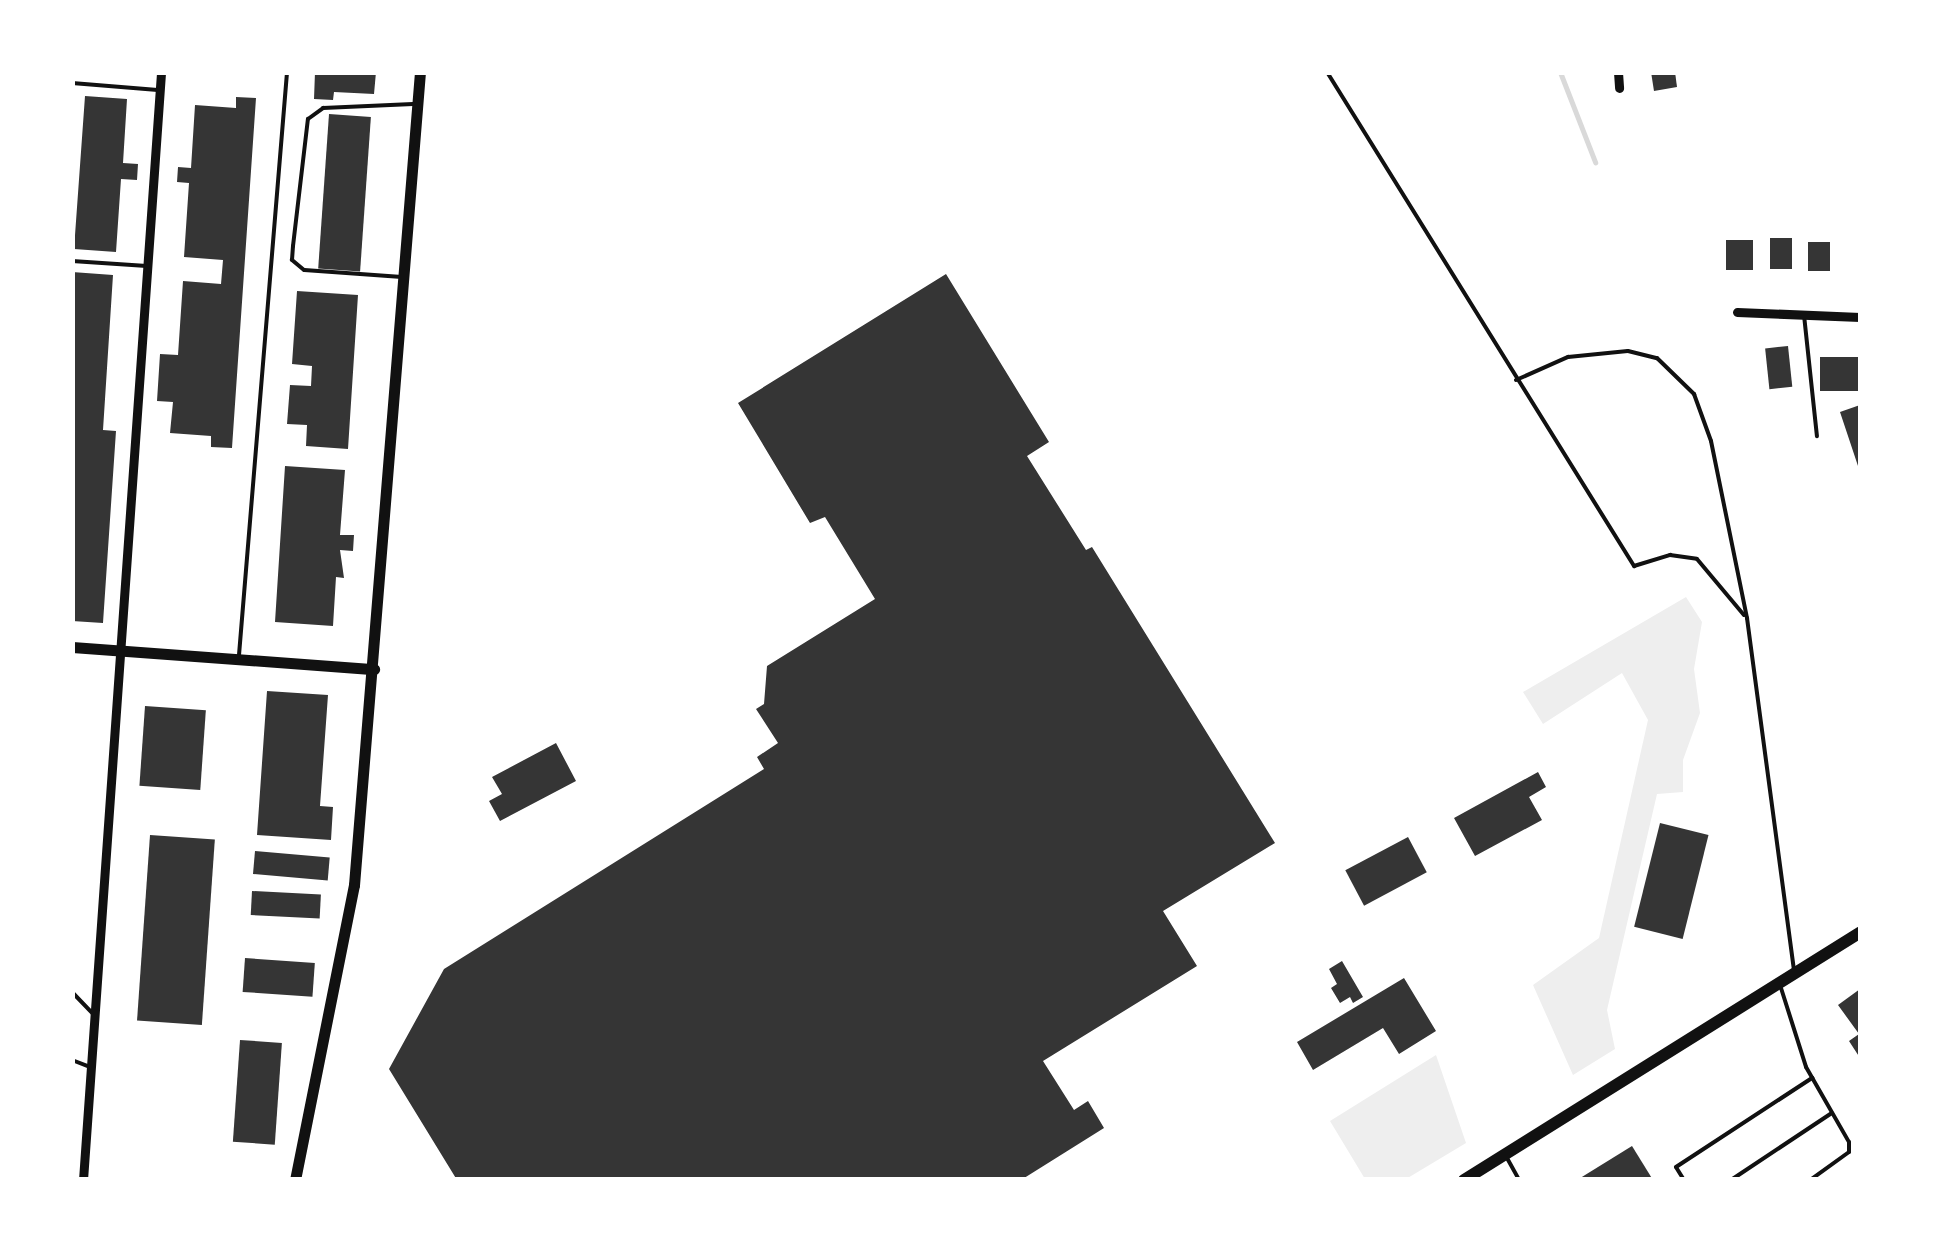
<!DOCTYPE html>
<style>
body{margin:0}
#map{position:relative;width:1933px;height:1252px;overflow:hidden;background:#fff;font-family:"PT Sans",sans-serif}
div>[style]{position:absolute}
.green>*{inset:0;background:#eee}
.stream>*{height:5px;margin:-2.5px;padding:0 2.5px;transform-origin:2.5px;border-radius:2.5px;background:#d9d9d9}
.building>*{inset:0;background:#353535;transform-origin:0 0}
.service>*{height:4px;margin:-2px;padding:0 2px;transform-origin:2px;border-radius:2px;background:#111}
.minor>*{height:9px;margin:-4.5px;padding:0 4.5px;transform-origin:4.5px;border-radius:4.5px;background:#111}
.tertiary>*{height:11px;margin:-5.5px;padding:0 5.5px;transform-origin:5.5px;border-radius:5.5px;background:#111}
.secondary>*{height:12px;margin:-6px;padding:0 6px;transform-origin:6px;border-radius:6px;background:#111}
span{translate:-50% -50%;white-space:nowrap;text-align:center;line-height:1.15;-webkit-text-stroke:8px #fff;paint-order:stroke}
.frame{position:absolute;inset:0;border:75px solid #fff;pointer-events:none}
</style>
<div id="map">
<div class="green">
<div style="clip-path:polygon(1686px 597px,1702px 622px,1694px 669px,1700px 713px,1683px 760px,1683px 792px,1657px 794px,1607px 1010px,1615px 1049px,1573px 1075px,1533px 985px,1599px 938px,1648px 720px,1622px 673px,1543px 724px,1523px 692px)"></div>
<div style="clip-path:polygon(1436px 1055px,1466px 1143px,1406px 1179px,1365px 1179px,1330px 1121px)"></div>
</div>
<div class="stream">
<div style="left:1560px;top:72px;width:97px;rotate:68.7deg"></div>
</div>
<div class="building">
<div style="clip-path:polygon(315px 72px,376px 72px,374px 94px,334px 92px,333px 100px,314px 99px)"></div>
<div style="clip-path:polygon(1651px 72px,1675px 72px,1677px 87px,1654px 91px)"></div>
<div style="clip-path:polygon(85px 96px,127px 99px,123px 163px,138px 164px,137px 180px,121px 179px,116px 252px,74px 249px)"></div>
<div style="clip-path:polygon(236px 97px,256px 98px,232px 448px,211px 447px,211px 436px,170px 433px,173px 402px,157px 401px,160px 354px,178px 355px,183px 281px,221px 284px,223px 260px,184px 257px,189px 183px,177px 182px,178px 167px,191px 168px,195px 105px,236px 108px)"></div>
<div style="left:329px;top:114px;width:42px;height:155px;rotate:4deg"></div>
<div style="left:1770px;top:238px;width:22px;height:31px"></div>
<div style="left:1726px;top:240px;width:27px;height:30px"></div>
<div style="left:1808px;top:242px;width:22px;height:29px"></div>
<div style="clip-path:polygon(72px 272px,113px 275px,103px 430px,116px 431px,103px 623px,72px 621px)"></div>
<div style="clip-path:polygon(946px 274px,1049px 442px,1027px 456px,1086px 550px,1092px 547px,1275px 843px,1163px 911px,1197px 966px,1043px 1061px,1074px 1110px,1088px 1101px,1104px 1128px,1021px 1180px,457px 1180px,389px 1069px,444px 969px,764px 769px,757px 757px,778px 743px,756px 709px,764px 704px,767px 666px,875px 599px,825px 517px,810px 523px,738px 403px)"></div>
<div style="clip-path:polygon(297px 291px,358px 295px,348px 449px,306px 446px,307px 425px,287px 424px,290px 385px,311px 386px,312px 366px,292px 364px)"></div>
<div style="left:1788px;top:346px;width:41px;height:23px;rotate:84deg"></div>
<div style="left:1860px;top:357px;width:34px;height:40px;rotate:90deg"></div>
<div style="clip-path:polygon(1860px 405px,1860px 472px,1840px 412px)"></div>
<div style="clip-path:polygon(285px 466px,345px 470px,340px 535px,354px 535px,353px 551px,340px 550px,344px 578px,336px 577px,333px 626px,275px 622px)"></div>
<div style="clip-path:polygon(267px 691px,328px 695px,320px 806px,333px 807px,331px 840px,257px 835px)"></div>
<div style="left:145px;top:706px;width:61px;height:80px;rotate:4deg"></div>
<div style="clip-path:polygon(556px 743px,576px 781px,500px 821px,489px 801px,502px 794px,492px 777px)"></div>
<div style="clip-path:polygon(1538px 772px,1546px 787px,1529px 797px,1542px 820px,1475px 856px,1454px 818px)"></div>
<div style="left:1660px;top:823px;width:50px;height:107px;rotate:14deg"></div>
<div style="left:150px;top:835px;width:65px;height:186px;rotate:4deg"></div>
<div style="left:1408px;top:837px;width:40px;height:71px;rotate:62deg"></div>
<div style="left:255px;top:851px;width:75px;height:23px;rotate:5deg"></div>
<div style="left:252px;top:891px;width:69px;height:24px;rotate:3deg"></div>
<div style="left:245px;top:958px;width:70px;height:34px;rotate:4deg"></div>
<div style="clip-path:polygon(1342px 961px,1363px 997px,1353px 1003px,1350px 997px,1340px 1003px,1331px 988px,1337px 984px,1329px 969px)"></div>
<div style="clip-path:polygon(1404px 978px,1436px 1031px,1399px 1054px,1383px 1028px,1313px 1070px,1297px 1042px)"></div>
<div style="clip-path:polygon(1860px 989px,1860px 1058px,1849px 1041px,1859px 1034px,1838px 1005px)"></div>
<div style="left:240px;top:1040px;width:42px;height:102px;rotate:4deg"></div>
<div style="clip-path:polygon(1632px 1146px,1653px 1180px,1577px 1180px)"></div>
</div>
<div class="service">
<div style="left:1327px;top:72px;width:582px;rotate:58.14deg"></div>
<div style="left:1634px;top:566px;width:38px;rotate:-17deg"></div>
<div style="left:1670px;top:555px;width:27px;rotate:8deg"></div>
<div style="left:1697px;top:559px;width:73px;rotate:50deg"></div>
<div style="left:72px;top:83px;width:86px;rotate:4.7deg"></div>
<div style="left:72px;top:261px;width:75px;rotate:3.8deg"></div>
<div style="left:402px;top:277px;width:98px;rotate:-175.9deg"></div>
<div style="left:304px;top:270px;width:16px;rotate:-140deg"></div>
<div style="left:292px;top:260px;width:14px;rotate:-86deg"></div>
<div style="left:293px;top:246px;width:128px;rotate:-83.3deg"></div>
<div style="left:308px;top:119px;width:19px;rotate:-36deg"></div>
<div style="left:323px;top:108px;width:90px;rotate:-2.5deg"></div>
<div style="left:1804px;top:315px;width:122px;rotate:83.9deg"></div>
<div style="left:1516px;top:380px;width:57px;rotate:-23.9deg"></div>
<div style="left:1568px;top:357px;width:60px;rotate:-5.7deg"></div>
<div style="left:1628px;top:351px;width:30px;rotate:14deg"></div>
<div style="left:1657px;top:358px;width:52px;rotate:44.2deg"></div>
<div style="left:1694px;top:394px;width:50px;rotate:70.1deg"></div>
<div style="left:1711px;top:441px;width:181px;rotate:78.5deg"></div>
<div style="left:1747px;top:618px;width:355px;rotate:82.4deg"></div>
<div style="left:239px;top:655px;width:585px;rotate:-85.29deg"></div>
<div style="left:1781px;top:988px;width:83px;rotate:72.4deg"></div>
<div style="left:1806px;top:1067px;width:86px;rotate:60.2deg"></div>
<div style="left:1849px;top:1142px;width:10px;rotate:90deg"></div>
<div style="left:1849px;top:1152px;width:48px;rotate:144.3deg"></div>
<div style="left:72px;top:992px;width:32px;rotate:46deg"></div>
<div style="left:72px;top:1060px;width:19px;rotate:21deg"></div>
<div style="left:1507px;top:1158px;width:25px;rotate:61deg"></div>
<div style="left:1684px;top:1180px;width:15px;rotate:-122deg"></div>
<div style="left:1676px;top:1167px;width:163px;rotate:-33.2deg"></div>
<div style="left:1731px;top:1180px;width:121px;rotate:-33.6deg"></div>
</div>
<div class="minor">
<div style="left:1618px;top:72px;width:16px;rotate:86deg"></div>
<div style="left:1737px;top:312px;width:123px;rotate:2.3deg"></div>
<div style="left:83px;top:1180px;width:1111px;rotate:-85.97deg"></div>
</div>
<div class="tertiary">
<div style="left:72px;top:647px;width:303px;rotate:4.2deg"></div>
<div style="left:295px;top:1180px;width:301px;rotate:-78.7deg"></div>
<div style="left:354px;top:885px;width:816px;rotate:-85.36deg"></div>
</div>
<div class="secondary">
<div style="left:1464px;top:1180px;width:467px;rotate:-32deg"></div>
</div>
<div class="frame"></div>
</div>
